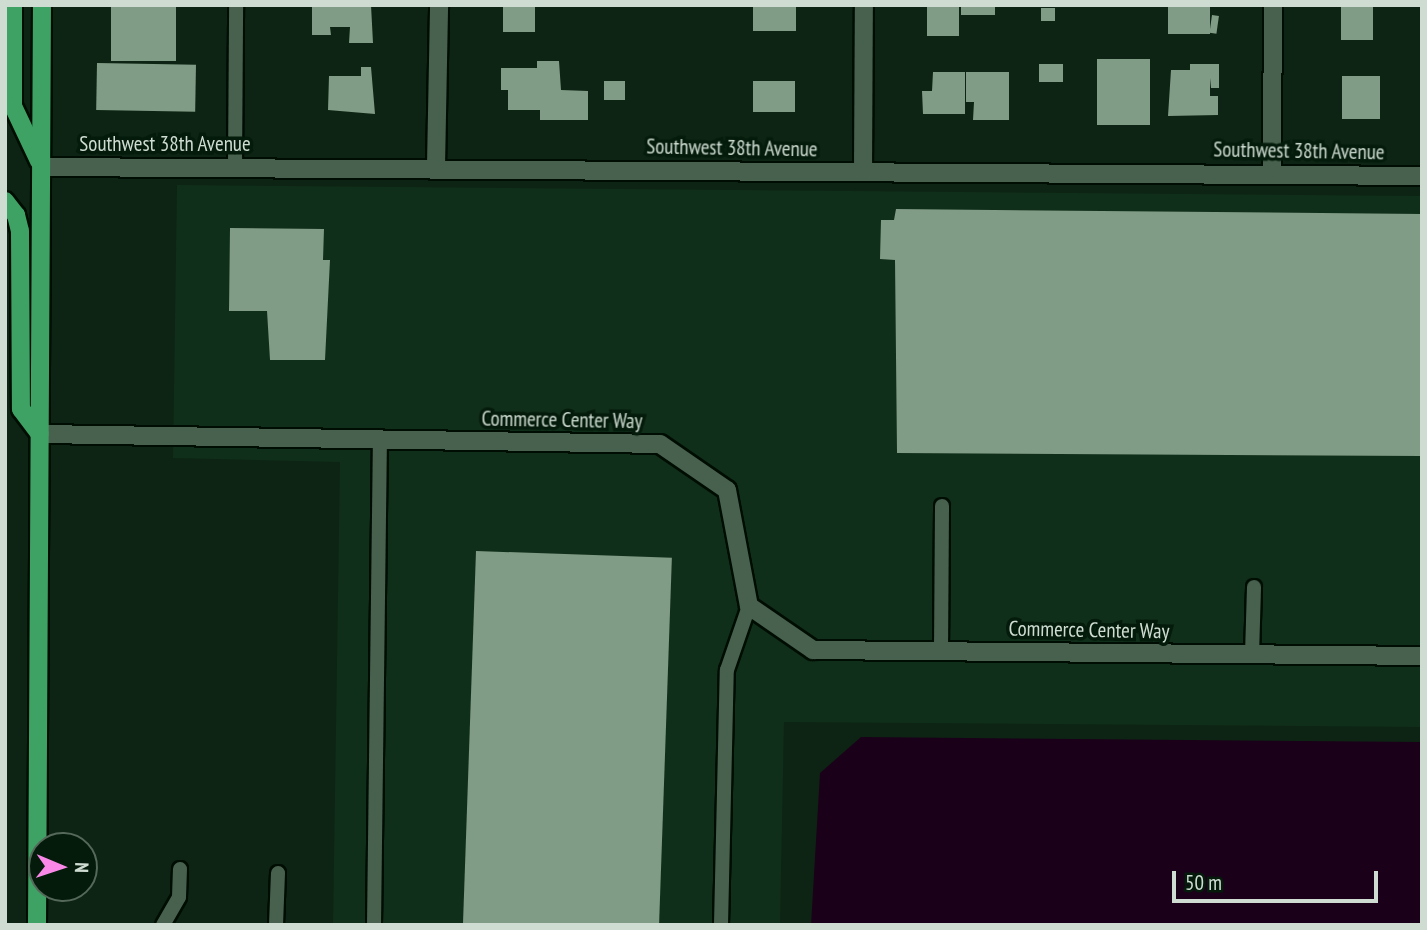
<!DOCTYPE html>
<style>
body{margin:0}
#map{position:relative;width:1427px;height:930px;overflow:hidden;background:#0d2414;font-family:"PT Sans Narrow",sans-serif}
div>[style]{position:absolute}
.built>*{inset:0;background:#102f1a}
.water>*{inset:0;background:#1b0019}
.building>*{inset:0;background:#809b86;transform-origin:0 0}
.roads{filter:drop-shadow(2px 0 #000d02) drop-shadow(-2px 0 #000d02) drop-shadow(0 2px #000d02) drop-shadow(0 -2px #000d02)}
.service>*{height:14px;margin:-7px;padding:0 7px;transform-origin:7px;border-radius:7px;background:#47614e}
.minor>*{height:18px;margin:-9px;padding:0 9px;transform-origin:9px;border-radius:9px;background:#47614e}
.primary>*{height:18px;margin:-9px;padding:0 9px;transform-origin:9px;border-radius:9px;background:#3fa265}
span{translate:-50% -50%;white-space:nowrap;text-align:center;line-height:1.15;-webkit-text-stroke:7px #041b0b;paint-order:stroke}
.street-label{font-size:21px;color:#cedcd1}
.frame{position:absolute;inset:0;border:7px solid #cedcd1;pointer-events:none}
.north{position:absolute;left:28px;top:832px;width:70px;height:70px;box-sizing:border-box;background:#041b0b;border:2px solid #55685a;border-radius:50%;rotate:92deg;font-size:19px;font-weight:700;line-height:28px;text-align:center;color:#cedcd1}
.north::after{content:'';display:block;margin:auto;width:24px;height:32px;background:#f988e9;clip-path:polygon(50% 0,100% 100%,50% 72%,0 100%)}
.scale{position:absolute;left:1172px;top:871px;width:206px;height:32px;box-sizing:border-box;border:4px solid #cedcd1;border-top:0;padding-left:9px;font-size:21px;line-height:24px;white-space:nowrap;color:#cedcd1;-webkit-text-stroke:5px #041b0b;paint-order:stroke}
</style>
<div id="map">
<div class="built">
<div style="clip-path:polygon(177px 185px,1422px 196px,1422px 727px,784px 722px,780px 925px,333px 925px,340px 462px,173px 458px)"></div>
</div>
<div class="water">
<div style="clip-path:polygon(861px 737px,1422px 742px,1422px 925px,811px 925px,820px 773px)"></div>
</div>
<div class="building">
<div style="left:111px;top:5px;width:65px;height:56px"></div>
<div style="clip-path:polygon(312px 5px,371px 5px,373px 43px,349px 43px,350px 27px,330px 27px,331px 35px,312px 35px)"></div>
<div style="left:503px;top:5px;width:32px;height:27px"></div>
<div style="left:753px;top:5px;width:43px;height:26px"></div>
<div style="left:927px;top:5px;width:32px;height:31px"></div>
<div style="left:961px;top:5px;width:34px;height:10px"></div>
<div style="left:1168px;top:5px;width:42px;height:29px"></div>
<div style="left:1341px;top:5px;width:32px;height:35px"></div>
<div style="left:1041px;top:8px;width:14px;height:13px"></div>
<div style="left:1212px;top:15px;width:7px;height:18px;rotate:8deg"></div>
<div style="left:1097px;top:59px;width:53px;height:66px"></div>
<div style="clip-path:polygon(537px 61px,559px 61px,561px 90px,588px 91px,588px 120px,540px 120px,540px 110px,508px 110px,508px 90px,501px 90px,501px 68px,537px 68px)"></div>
<div style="left:97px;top:63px;width:99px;height:47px;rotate:1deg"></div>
<div style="left:1039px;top:64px;width:24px;height:18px"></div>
<div style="clip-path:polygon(1190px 64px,1219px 64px,1219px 88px,1211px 88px,1210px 78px,1210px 96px,1218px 96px,1218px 115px,1168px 116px,1171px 70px,1190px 70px)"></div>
<div style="clip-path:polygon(361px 67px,371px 67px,375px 114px,328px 110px,329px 76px,361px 76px)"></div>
<div style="clip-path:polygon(933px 72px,965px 72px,965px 114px,923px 114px,922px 91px,932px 91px)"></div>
<div style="clip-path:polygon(966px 72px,1009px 72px,1009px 120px,973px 120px,974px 102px,966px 102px)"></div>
<div style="left:1342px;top:76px;width:38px;height:43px"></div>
<div style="left:604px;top:81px;width:21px;height:19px"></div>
<div style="left:753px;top:81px;width:42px;height:31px"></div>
<div style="clip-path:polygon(896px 209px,1422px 214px,1422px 456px,897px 453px,895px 260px,880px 259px,881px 220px,894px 220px)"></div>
<div style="clip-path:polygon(230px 228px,324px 229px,323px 260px,330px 260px,325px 360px,270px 360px,267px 311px,229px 311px)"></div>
<div style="left:476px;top:551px;width:196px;height:374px;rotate:2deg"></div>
</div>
<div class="roads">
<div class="service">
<div style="left:235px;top:166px;width:161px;rotate:-89.6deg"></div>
<div style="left:941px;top:652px;width:146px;rotate:-89.6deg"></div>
<div style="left:1252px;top:655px;width:68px;rotate:-88.3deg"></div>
<div style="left:163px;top:925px;width:32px;rotate:-60deg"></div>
<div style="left:179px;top:897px;width:28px;rotate:-88deg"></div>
<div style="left:276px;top:925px;width:52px;rotate:-87.8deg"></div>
<div style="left:374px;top:925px;width:485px;rotate:-89.3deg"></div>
<div style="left:721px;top:925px;width:255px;rotate:-88.7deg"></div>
<div style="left:727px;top:670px;width:68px;rotate:-71deg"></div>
</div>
<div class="minor">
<div style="left:436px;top:166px;width:161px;rotate:-88.9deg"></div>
<div style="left:42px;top:167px;width:1380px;rotate:0.37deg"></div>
<div style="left:863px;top:172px;width:167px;rotate:-89.7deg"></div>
<div style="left:1272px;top:173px;width:168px;rotate:-89.7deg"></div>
<div style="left:40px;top:434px;width:620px;rotate:0.92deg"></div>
<div style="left:660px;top:444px;width:81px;rotate:34.5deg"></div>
<div style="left:727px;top:490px;width:118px;rotate:79.3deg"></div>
<div style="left:749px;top:606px;width:78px;rotate:34.5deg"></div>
<div style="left:813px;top:650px;width:609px;rotate:0.56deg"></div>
</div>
<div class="primary">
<div style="left:13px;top:5px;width:101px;rotate:90deg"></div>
<div style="left:13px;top:106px;width:61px;rotate:64.7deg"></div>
<div style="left:5px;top:201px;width:18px;rotate:52deg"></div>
<div style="left:16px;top:215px;width:16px;rotate:76deg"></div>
<div style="left:20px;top:231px;width:178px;rotate:89.7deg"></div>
<div style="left:21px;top:409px;width:31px;rotate:53deg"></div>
<div style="left:37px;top:925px;width:920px;rotate:-89.69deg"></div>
</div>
</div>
<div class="street-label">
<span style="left:165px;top:144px">Southwest 38th Avenue</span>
<span style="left:732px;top:148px;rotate:1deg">Southwest 38th Avenue</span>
<span style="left:1299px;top:151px;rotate:1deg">Southwest 38th Avenue</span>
<span style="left:562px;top:420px;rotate:1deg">Commerce Center Way</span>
<span style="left:1089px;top:630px;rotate:1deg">Commerce Center Way</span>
</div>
<div class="frame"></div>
<div class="north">N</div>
<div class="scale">50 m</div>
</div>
